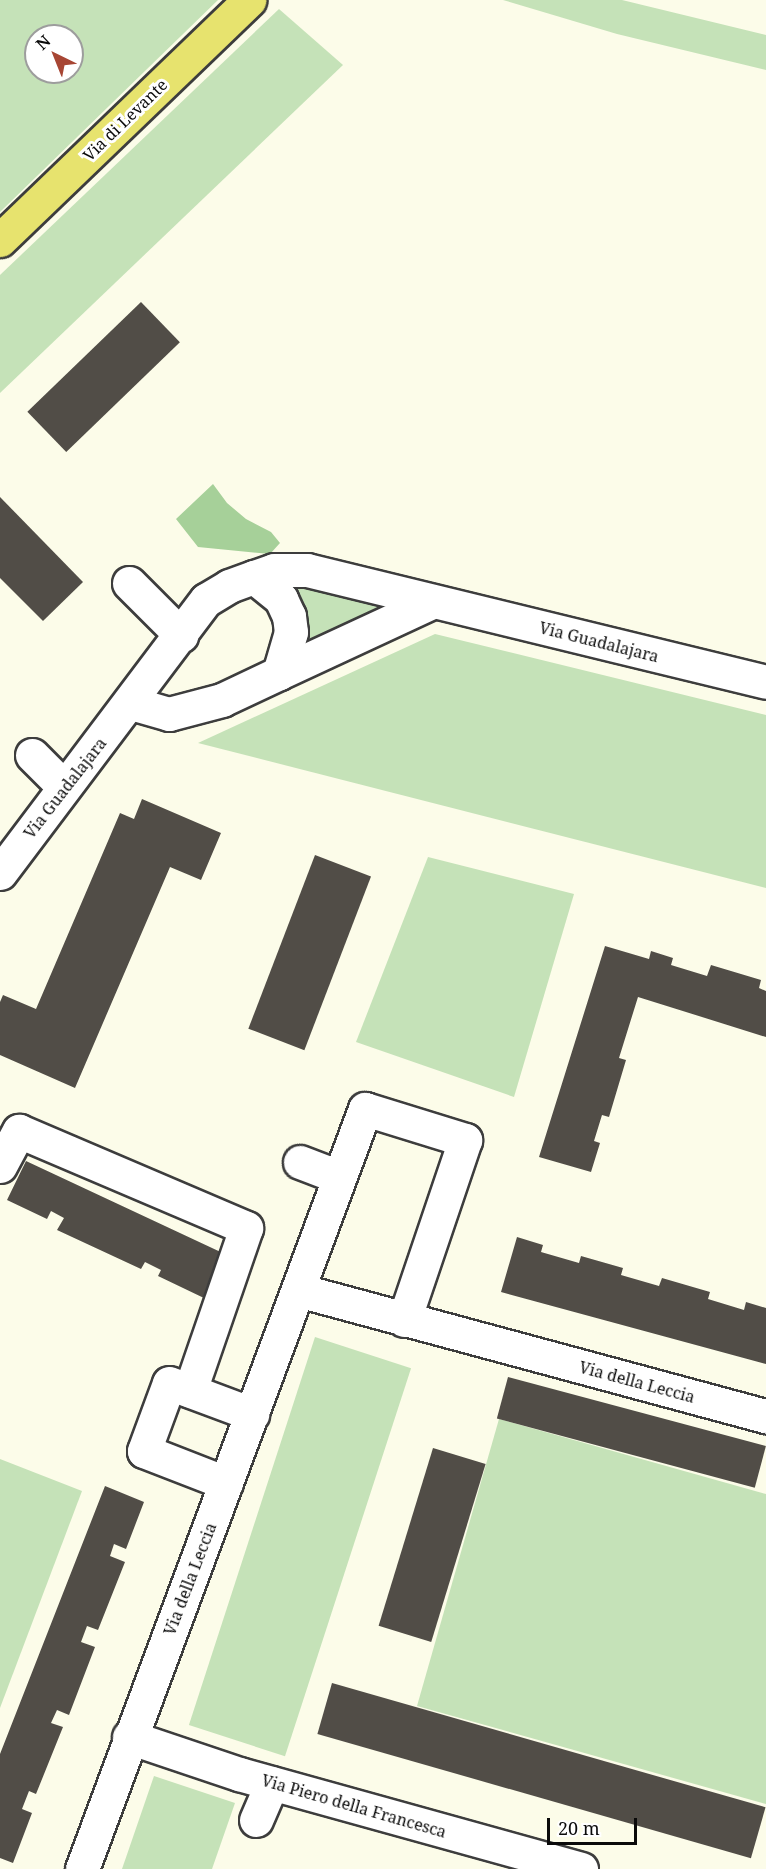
<!DOCTYPE html>
<style>
body{margin:0}
#map{position:relative;width:766px;height:1869px;overflow:hidden;background:#fcfce9;font-family:"Noto Serif",serif}
div>[style]{position:absolute}
.green>*{inset:0;background:#c5e2b8;transform-origin:0 0}
.forest>*{inset:0;background:#a6d099}
.building>*{inset:0;background:#514d47;transform-origin:0 0}
.roads{filter:drop-shadow(2px 0 #3d3d3d) drop-shadow(-2px 0 #3d3d3d) drop-shadow(0 2px #3d3d3d) drop-shadow(0 -2px #3d3d3d)}
.minor>*{height:33px;margin:-16.5px;padding:0 16.5px;transform-origin:16.5px;border-radius:16.5px;background:#fff}
.major>*{height:33px;margin:-16.5px;padding:0 16.5px;transform-origin:16.5px;border-radius:16.5px;background:#e7e36e}
span{translate:-50% -50%;white-space:nowrap;text-align:center;line-height:1.15;-webkit-text-stroke:6px #fff;paint-order:stroke}
.street-label{font-size:16px;color:#0a0a0a}
.north{position:absolute;left:24px;top:24px;width:60px;height:60px;box-sizing:border-box;background:#fff;border:2px solid #9d9d9d;border-radius:50%;rotate:317deg;font-size:16px;font-weight:700;line-height:24px;text-align:center;color:#0a0a0a}
.north::after{content:'';display:block;margin:auto;width:21px;height:27px;background:#a74634;clip-path:polygon(50% 0,100% 100%,50% 72%,0 100%)}
.scale{position:absolute;left:547px;top:1818px;width:90px;height:27px;box-sizing:border-box;border:3px solid #0a0a0a;border-top:0;padding-left:8px;font-size:18px;line-height:21px;white-space:nowrap;color:#0a0a0a;-webkit-text-stroke:4px #fff;paint-order:stroke}
</style>
<div id="map">
<div class="green">
<div style="clip-path:polygon(evenodd,0 0,218px 0,0 212px,0 0,36px 36px,72px 36px,72px 72px,36px 72px,36px 36px)"></div>
<div style="clip-path:polygon(503px 0,622px 0,766px 35px,766px 70px,617px 34px)"></div>
<div style="clip-path:polygon(279px 9px,343px 65px,0 393px,0 275px)"></div>
<div style="clip-path:polygon(282px 575px,396px 600px,306px 650px,304px 612px,298px 596px)"></div>
<div style="clip-path:polygon(435px 634px,766px 715px,766px 888px,198px 743px)"></div>
<div style="clip-path:polygon(428px 857px,574px 894px,514px 1097px,356px 1042px)"></div>
<div style="left:315px;top:1337px;width:101px;height:408px;rotate:18deg"></div>
<div style="clip-path:polygon(499px 1419px,766px 1494px,766px 1804px,417px 1706px)"></div>
<div style="clip-path:polygon(0 1459px,82px 1491px,0 1708px)"></div>
<div style="clip-path:polygon(154px 1776px,235px 1803px,212px 1869px,122px 1869px)"></div>
</div>
<div class="forest">
<div style="clip-path:polygon(213px 484px,227px 503px,246px 519px,271px 532px,280px 543px,270px 554px,198px 547px,176px 519px)"></div>
</div>
<div class="building">
<div style="left:141px;top:302px;width:56px;height:158px;rotate:46deg"></div>
<div style="clip-path:polygon(0 497px,83px 582px,43px 621px,0 578px)"></div>
<div style="clip-path:polygon(142px 799px,221px 833px,201px 880px,170px 867px,75px 1088px,0 1055px,0 1002px,3px 995px,36px 1009px,120px 813px,134px 819px)"></div>
<div style="left:315px;top:855px;width:60px;height:186px;rotate:21deg"></div>
<div style="clip-path:polygon(605px 946px,649px 959px,651px 951px,673px 958px,671px 965px,707px 976px,711px 965px,761px 980px,759px 988px,766px 991px,766px 1037px,638px 997px,619px 1058px,626px 1060px,609px 1117px,602px 1115px,594px 1141px,600px 1143px,591px 1172px,539px 1157px)"></div>
<div style="clip-path:polygon(26px 1161px,227px 1255px,206px 1299px,158px 1276px,161px 1270px,145px 1262px,141px 1269px,57px 1230px,64px 1218px,51px 1211px,47px 1219px,7px 1200px)"></div>
<div style="clip-path:polygon(517px 1237px,543px 1245px,541px 1252px,579px 1263px,581px 1256px,623px 1268px,621px 1275px,659px 1286px,662px 1278px,710px 1292px,708px 1299px,744px 1310px,746px 1302px,766px 1308px,766px 1364px,501px 1292px)"></div>
<div style="left:508px;top:1377px;width:267px;height:43px;rotate:15deg"></div>
<div style="left:433px;top:1448px;width:55px;height:186px;rotate:17deg"></div>
<div style="clip-path:polygon(105px 1486px,144px 1502px,126px 1549px,114px 1544px,110px 1556px,125px 1562px,98px 1630px,87px 1626px,81px 1642px,95px 1647px,69px 1715px,57px 1710px,51px 1723px,63px 1727px,36px 1794px,29px 1791px,22px 1809px,32px 1813px,13px 1863px,0 1858px,0 1754px)"></div>
<div style="left:332px;top:1683px;width:451px;height:53px;rotate:16deg"></div>
</div>
<div class="roads">
<div class="minor">
<div style="left:254px;top:577px;width:21px;rotate:-19deg"></div>
<div style="left:274px;top:570px;width:33px"></div>
<div style="left:307px;top:570px;width:472px;rotate:13.7deg"></div>
<div style="left:129px;top:583px;width:74px;rotate:45deg"></div>
<div style="left:279px;top:673px;width:169px;rotate:-24.9deg"></div>
<div style="left:32px;top:755px;width:45px;rotate:45deg"></div>
<div style="left:0;top:873px;width:342px;rotate:-53deg"></div>
<div style="left:206px;top:600px;width:27px;rotate:-31deg"></div>
<div style="left:229px;top:586px;width:27px;rotate:-20deg"></div>
<div style="left:254px;top:577px;width:35px;rotate:39deg"></div>
<div style="left:281px;top:599px;width:19px;rotate:65deg"></div>
<div style="left:289px;top:616px;width:16px;rotate:83deg"></div>
<div style="left:291px;top:632px;width:43px;rotate:106.3deg"></div>
<div style="left:279px;top:673px;width:63px;rotate:154.7deg"></div>
<div style="left:222px;top:700px;width:55px;rotate:165.2deg"></div>
<div style="left:169px;top:714px;width:40px;rotate:-164deg"></div>
<div style="left:300px;top:1162px;width:42px;rotate:21deg"></div>
<div style="left:0;top:1166px;width:40px;rotate:-62deg"></div>
<div style="left:19px;top:1131px;width:247px;rotate:23.1deg"></div>
<div style="left:246px;top:1228px;width:172px;rotate:109deg"></div>
<div style="left:298px;top:1290px;width:485px;rotate:15.1deg"></div>
<div style="left:226px;top:1483px;width:88px;rotate:-158.7deg"></div>
<div style="left:144px;top:1451px;width:72px;rotate:-69.8deg"></div>
<div style="left:169px;top:1383px;width:89px;rotate:20.5deg"></div>
<div style="left:129px;top:1737px;width:116px;rotate:18.6deg"></div>
<div style="left:239px;top:1774px;width:355px;rotate:15.5deg"></div>
<div style="left:256px;top:1820px;width:40px;rotate:-66.6deg"></div>
<div style="left:82px;top:1869px;width:811px;rotate:-69.58deg"></div>
<div style="left:365px;top:1109px;width:105px;rotate:17.2deg"></div>
<div style="left:465px;top:1140px;width:190px;rotate:108.7deg"></div>
</div>
<div class="major">
<div style="left:0;top:240px;width:346px;rotate:-43.9deg"></div>
</div>
</div>
<div class="street-label">
<span style="left:125px;top:120px;rotate:-44deg">Via di Levante</span>
<span style="left:599px;top:642px;rotate:14deg">Via Guadalajara</span>
<span style="left:65px;top:788px;rotate:-52deg">Via Guadalajara</span>
<span style="left:637px;top:1382px;rotate:15deg">Via della Leccia</span>
<span style="left:190px;top:1579px;rotate:-69deg">Via della Leccia</span>
<span style="left:354px;top:1806px;rotate:16deg">Via Piero della Francesca</span>
</div>
<div class="north">N</div>
<div class="scale">20 m</div>
</div>
